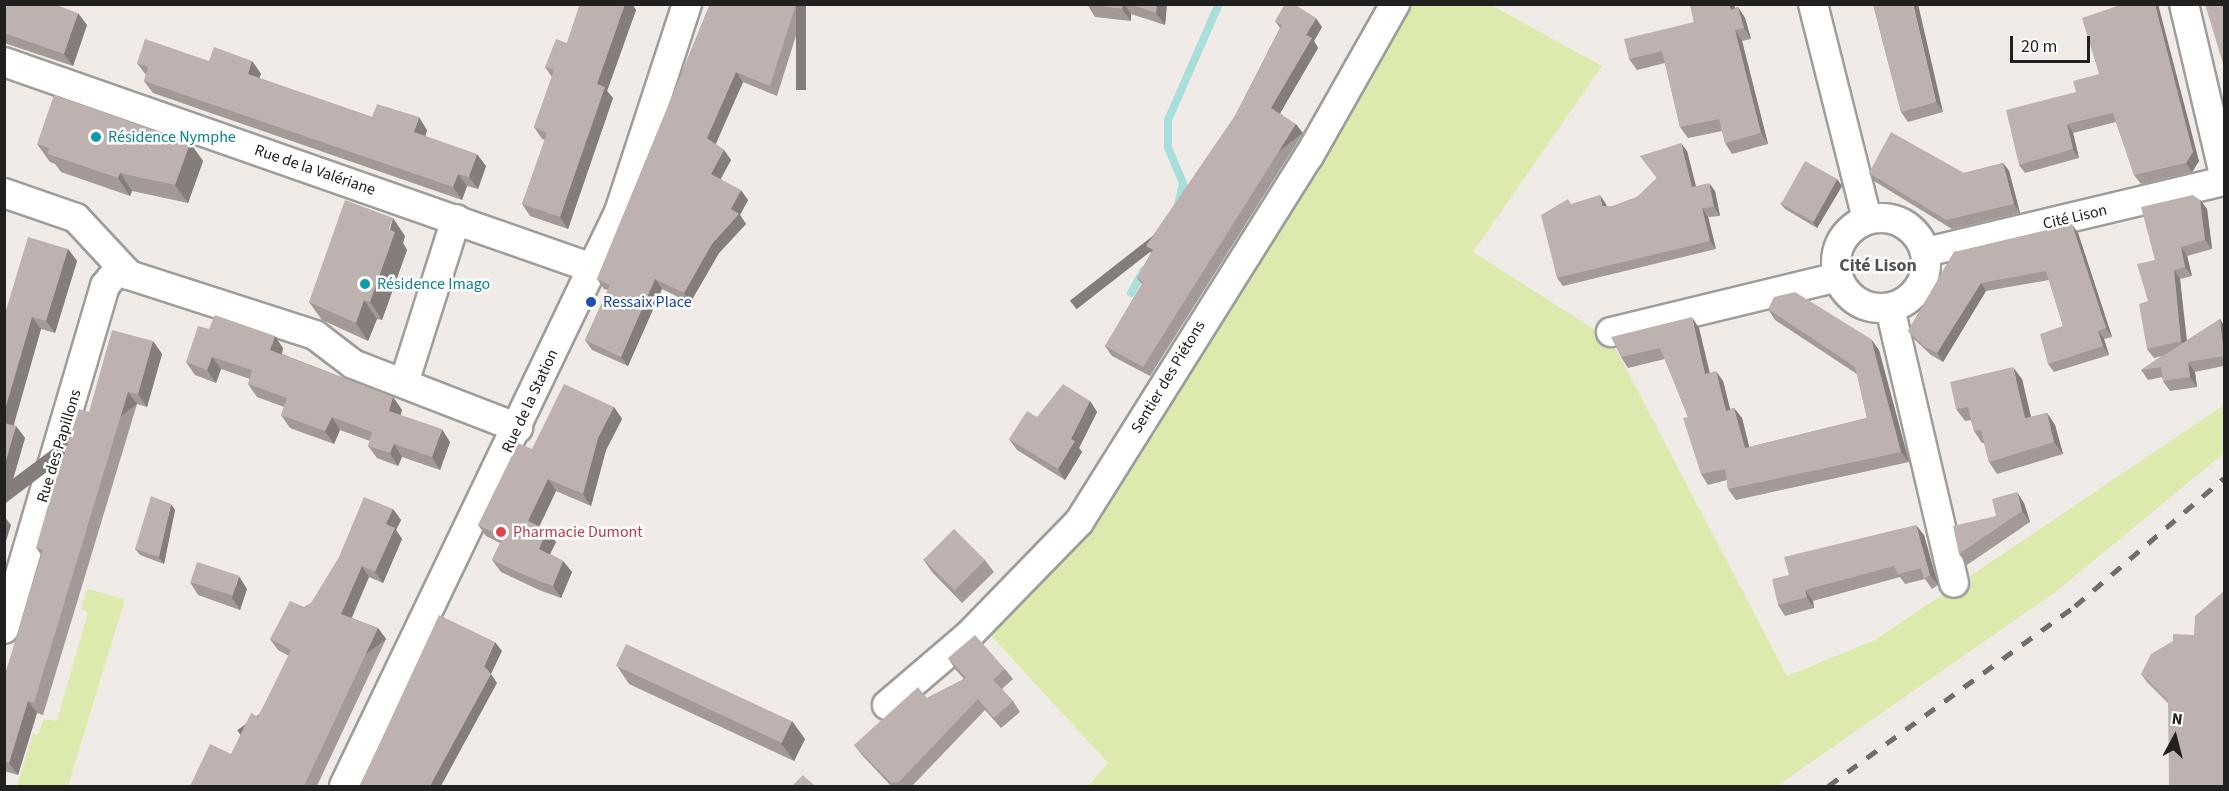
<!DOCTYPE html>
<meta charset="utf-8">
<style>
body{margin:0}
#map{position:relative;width:2229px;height:791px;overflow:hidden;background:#f1ebe7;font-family:"Source Sans 3",sans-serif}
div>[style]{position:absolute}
.grass>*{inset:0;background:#dceaae}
.stream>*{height:8px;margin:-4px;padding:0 4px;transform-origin:4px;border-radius:4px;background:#a8dedb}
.roads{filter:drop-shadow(2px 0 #9d9d9d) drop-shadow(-2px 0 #9d9d9d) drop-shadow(0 2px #9d9d9d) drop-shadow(0 -2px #9d9d9d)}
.minor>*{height:28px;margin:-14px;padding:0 14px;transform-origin:14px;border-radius:14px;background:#fff}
.minor>.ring{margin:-14px;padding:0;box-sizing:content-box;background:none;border:28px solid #fff;border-radius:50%}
.rail>*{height:4.5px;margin-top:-2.25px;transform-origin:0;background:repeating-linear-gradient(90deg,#6e6e6e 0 12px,transparent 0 24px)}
.wall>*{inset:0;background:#a39997}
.shaded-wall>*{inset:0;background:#857d7b;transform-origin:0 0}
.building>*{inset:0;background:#beb2b0;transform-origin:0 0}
.dots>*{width:16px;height:16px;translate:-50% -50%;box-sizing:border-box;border:3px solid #fff;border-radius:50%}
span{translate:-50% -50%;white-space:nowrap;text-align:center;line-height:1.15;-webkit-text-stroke:5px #fff;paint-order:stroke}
.culture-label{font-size:16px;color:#0d838f}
.left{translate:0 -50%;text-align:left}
.street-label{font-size:16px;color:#202020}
.transit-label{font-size:16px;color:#164399}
.health-label{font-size:16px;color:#be3a42}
.neighbourhood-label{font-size:18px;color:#535353;font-weight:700}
.frame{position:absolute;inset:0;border:6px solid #202020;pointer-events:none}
.north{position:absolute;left:2145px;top:707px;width:60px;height:60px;-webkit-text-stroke:4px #fff;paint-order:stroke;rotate:7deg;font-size:16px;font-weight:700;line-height:24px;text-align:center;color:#202020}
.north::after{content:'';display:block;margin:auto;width:21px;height:27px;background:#202020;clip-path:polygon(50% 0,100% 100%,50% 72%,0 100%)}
.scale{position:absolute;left:2010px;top:36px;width:80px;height:27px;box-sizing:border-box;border:3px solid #202020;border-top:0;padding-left:8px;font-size:18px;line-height:21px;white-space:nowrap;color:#202020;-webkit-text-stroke:4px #fff;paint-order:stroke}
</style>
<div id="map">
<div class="grass">
<div style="clip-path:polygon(1403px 5px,1491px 5px,1602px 66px,1473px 252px,1611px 340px,1787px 676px,1875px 640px,2224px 405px,2224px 453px,2058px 590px,1777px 786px,1088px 786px,1108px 763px,984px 628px,1140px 435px,1154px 435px,1179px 391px,1177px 376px,1220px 306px,1234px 304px)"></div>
<div style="clip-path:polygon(87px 589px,125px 599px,68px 786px,17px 786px,33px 734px,38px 735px,44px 719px,57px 721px,88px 612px,81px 609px)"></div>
</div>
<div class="stream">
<div style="left:1178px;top:205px;width:23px;rotate:-77deg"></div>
<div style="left:1183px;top:183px;width:38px;rotate:-113deg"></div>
<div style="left:1168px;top:148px;width:28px;rotate:-90deg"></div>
<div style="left:1168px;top:120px;width:127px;rotate:-66.3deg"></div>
<div style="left:1131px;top:293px;width:26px;rotate:-61deg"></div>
</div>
<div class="roads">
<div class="minor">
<div style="left:1813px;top:4px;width:222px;rotate:75.9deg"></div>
<div style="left:2184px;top:4px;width:176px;rotate:76.8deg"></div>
<div style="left:4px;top:62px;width:623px;rotate:19.31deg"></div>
<div style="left:4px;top:193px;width:76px;rotate:19.1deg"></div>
<div style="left:76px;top:218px;width:78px;rotate:47.1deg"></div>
<div style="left:129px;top:275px;width:195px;rotate:17.9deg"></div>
<div style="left:315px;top:335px;width:48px;rotate:37.3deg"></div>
<div style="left:353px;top:364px;width:177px;rotate:21.2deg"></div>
<div class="ring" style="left:1836px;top:218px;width:62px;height:62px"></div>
<div style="left:1926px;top:252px;width:306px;rotate:-13.4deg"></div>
<div style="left:1890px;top:308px;width:282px;rotate:76.9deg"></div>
<div style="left:1611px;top:332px;width:234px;rotate:-13.6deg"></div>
<div style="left:404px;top:383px;width:172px;rotate:-72.4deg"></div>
<div style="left:4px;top:629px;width:358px;rotate:-73.6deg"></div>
<div style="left:105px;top:286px;width:24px;rotate:-52deg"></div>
<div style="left:887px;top:705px;width:109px;rotate:-40.5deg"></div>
<div style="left:970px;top:634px;width:156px;rotate:-45.8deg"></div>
<div style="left:1079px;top:522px;width:432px;rotate:-57.9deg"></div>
<div style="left:1309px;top:156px;width:175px;rotate:-60.5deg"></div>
<div style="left:344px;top:786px;width:636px;rotate:-64.4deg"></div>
<div style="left:619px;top:212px;width:219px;rotate:-71.9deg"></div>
</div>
</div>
<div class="rail">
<div style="left:1828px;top:786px;width:306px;rotate:-36.1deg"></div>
<div style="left:2075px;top:606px;width:196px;rotate:-40.7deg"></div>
</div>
<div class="wall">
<div style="clip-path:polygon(4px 4px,87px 25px,73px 66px,4px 43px)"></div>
<div style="clip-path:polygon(580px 4px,632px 4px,636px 10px,607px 91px,613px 98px,568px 229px,530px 216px,522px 204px,545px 140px,542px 139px,534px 127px,552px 77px,545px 67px,567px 43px)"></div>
<div style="clip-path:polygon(710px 4px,806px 4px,777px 96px,743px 82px,716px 144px,724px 150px,731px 160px,721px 179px,748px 200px,740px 215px,746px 224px,719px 253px,690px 303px,662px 289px,628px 366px,592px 350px,585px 340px,608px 290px,604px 289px,597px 279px)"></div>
<div style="clip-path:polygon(1087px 4px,1167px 4px,1165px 25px,1131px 14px,1131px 21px,1095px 17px)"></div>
<div style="clip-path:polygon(1690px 4px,1734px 4px,1735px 8px,1738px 7px,1745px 18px,1751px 39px,1742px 41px,1768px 144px,1732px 154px,1725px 143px,1722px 131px,1688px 138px,1680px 127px,1665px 63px,1637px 70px,1629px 59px,1694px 22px)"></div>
<div style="clip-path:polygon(1873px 4px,1943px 112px,1908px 122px,1901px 112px)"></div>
<div style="clip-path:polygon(1275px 21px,1322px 27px,1314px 41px,1318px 48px,1280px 113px,1303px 133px,1150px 376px,1112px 356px,1105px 346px,1142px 284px,1137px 278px,1151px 253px,1146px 246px,1235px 116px,1280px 28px)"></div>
<div style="clip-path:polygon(209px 61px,252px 61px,261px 74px,259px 78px,372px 117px,427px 130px,425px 136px,486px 166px,478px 189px,467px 186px,462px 200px,153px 93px,144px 81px,146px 75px,137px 63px)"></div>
<div style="clip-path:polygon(2076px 92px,2199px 161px,2192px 172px,2141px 184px,2134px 175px,2116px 122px,2073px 133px,2079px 158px,2025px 173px,2019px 165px)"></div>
<div style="clip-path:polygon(190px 143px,203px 161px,188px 203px,132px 191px,130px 196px,61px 172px,55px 164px,50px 162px,37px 144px)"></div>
<div style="clip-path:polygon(1687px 151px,1696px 186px,1715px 191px,1720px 216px,1708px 217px,1716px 249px,1563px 286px,1557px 278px,1571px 204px,1606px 204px,1607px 206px,1613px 206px,1637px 197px,1657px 178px,1640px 156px)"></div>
<div style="clip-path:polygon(2003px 163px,2009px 171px,2020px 213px,1952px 229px,1874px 181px,1869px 173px,1964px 173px)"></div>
<div style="clip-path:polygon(1837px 179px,1842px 186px,1817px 228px,1785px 209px,1780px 203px)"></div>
<div style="clip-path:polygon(2200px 200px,2207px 209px,2212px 249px,2187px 256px,2192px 276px,2180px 279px,2186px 341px,2220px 319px,2224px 326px,2224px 366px,2195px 372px,2197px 387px,2170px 391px,2163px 381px,2162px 377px,2148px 380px,2141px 370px,2162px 356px,2154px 358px,2147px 349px,2148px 301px,2155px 260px)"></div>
<div style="clip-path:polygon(2078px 233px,2112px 337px,2104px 339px,2109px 355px,2054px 372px,2048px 364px,2063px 326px,2049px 280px,1986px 291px,1943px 362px,1931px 355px,1914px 339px,1908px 331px,1954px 252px)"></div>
<div style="clip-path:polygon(405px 236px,403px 243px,407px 250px,382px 320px,377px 319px,368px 341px,322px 320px,309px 302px)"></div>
<div style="clip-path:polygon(68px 249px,77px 261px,55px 333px,41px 329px,13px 425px,16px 426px,25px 438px,4px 510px,4px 317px)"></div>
<div style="clip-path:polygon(1768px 309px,1879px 350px,1909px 462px,1736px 500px,1728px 489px,1727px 480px,1708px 485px,1701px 474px,1688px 417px,1665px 359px,1628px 368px,1621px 357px,1699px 328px,1710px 373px,1723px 381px,1730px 409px,1734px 408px,1742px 418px,1749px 447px,1867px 418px,1857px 374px,1775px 320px)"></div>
<div style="clip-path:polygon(209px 329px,283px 348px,282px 354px,393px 397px,402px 410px,400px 415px,450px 442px,440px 470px,402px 457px,398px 466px,377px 458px,368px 446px,370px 441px,340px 430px,334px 444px,290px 428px,281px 415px,284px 407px,257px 397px,248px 384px,250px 379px,221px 369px,216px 383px,195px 375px,186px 362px)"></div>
<div style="clip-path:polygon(153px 341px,162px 354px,147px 407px,137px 404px,43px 715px,37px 713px,18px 775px,4px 771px,4px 678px,42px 556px,36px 548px)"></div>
<div style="clip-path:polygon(2022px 379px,2031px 417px,2047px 413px,2055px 425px,2063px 454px,1997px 474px,1989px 462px,1984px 443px,1982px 443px,1974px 431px,1971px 420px,1965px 421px,1956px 409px)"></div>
<div style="clip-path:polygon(1090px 401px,1097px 412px,1079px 448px,1082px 452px,1065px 480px,1017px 450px,1009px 439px,1037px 417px)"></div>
<div style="clip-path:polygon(614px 407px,622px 419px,606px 450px,591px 506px,556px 491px,539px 527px,556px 542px,550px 554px,563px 561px,572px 572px,561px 598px,539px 590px,501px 572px,492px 560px,500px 543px,486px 536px,478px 525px,532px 449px)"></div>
<div style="clip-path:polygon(2024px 503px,2030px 522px,1967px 565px,1959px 554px,1996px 516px)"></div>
<div style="clip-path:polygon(393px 509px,401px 520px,396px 530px,402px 539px,383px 583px,369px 577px,352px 618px,378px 628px,386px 639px,317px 786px,190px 786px,231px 754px,258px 717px,289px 656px,278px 650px,270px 639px,304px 607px,311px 603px)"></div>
<div style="clip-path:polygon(175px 510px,164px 564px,140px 555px,135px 549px)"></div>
<div style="clip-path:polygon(1924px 535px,1938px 585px,1932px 589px,1925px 579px,1905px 584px,1900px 577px,1813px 601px,1814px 608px,1785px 616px,1778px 605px,1789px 575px)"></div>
<div style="clip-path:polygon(923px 559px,985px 560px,994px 572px,962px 603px,932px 572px)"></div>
<div style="clip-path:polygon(190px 582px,247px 589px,240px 610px,198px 595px)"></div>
<div style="clip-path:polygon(2194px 635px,2168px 703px,2147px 682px,2141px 674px)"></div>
<div style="clip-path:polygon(948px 658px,1005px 669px,1013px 679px,1002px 689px,1013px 701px,1020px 712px,1001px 728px,985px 710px,912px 786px,891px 786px,862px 755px,854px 745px,927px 698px,964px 679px,955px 669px)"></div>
<div style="clip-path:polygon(617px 666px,805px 739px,794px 761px,629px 684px)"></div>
</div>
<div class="shaded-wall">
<div style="clip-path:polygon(625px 4px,632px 4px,636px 10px,607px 91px,613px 98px,568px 229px,560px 217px,597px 84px)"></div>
<div style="left:796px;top:4px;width:10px;height:86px"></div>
<div style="clip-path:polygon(1123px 4px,1124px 4px,1131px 14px,1131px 21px,1122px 9px)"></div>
<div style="clip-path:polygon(1157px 4px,1167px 4px,1165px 25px,1156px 13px)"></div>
<div style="clip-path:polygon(1729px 4px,1734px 4px,1738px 21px,1731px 10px)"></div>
<div style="clip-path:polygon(1913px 4px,1918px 4px,1943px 112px,1936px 102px)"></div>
<div style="clip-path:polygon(2155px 4px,2158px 4px,2199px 161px,2192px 172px,2186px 163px)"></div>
<div style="clip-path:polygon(1738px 7px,1745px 18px,1751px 39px,1744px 28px)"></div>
<div style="clip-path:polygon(78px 13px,87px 25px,73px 66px,64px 54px)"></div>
<div style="clip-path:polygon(1316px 18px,1322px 27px,1314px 41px,1318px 48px,1278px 117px,1271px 108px,1306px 35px)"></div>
<div style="clip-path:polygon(1735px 30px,1742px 41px,1768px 144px,1761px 133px)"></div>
<div style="clip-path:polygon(252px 61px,261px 74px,256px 87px,248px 74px)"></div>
<div style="clip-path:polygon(736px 72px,743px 82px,714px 147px,707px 138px)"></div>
<div style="clip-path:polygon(419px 117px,427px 130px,423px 145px,414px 132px)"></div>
<div style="left:1296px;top:124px;width:11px;height:287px;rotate:52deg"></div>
<div style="clip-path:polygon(2067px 124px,2073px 133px,2079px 158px,2073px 149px)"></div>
<div style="clip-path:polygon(190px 143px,203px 161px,188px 203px,175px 185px)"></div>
<div style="clip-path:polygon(1681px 143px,1687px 151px,1698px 195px,1692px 187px)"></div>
<div style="clip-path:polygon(724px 150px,731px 160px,718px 183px,711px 174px)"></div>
<div style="clip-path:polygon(477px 154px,486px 166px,478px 189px,469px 177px)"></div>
<div style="clip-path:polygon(2003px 163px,2009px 171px,2020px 213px,2014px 204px)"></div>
<div style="clip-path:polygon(120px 173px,132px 191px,130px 196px,118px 178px)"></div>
<div style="clip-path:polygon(458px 174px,467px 186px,462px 200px,453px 187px)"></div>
<div style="clip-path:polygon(1837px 179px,1842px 186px,1817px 228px,1813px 222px)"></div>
<div style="clip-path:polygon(1709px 183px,1715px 191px,1720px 216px,1714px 207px)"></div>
<div style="clip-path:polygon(741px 190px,748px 200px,740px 215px,746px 224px,719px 253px,690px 303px,684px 293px)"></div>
<div style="clip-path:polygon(1600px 195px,1606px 204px,1608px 214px,1602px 206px)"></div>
<div style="clip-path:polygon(2200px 200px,2207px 209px,2212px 249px,2205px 240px)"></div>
<div style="clip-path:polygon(1702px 208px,1708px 217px,1716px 249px,1710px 241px)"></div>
<div style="clip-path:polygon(393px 218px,405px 236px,403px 243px,407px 250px,382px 320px,370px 302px)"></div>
<div style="clip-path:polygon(2072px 224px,2078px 233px,2112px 337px,2106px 328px)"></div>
<div style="clip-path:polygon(2181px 247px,2187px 256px,2192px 276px,2185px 267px)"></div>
<div style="clip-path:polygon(68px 249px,77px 261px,55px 333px,46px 321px)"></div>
<div style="clip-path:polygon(2174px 270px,2180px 279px,2188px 350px,2181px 341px)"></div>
<div style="clip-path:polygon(655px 279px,662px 289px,628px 366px,621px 357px)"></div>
<div style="clip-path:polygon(1981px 283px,1986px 291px,1943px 362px,1937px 353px)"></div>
<div style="clip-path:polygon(364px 300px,377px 319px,368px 341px,356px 323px)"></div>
<div style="clip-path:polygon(32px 317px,41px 329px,11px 435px,4px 426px,4px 413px)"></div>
<div style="clip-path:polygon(1692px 317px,1699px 328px,1712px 385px,1705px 374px)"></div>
<div style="clip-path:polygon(2220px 319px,2224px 326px,2224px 356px)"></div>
<div style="clip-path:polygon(2098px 331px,2104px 339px,2109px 355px,2103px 346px)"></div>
<div style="clip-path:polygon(275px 336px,283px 348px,279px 363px,270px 350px)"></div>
<div style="clip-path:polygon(1871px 339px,1879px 350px,1909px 462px,1901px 452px)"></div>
<div style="clip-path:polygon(153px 341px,162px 354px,147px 407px,138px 394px)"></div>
<div style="clip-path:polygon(212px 357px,221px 369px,216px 383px,207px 370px)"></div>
<div style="clip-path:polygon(2188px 362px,2195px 372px,2197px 387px,2190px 377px)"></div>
<div style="clip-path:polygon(2013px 367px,2022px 379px,2034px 430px,2025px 418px)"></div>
<div style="clip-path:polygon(1716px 371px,1723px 381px,1733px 421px,1726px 411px)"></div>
<div style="left:128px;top:392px;width:15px;height:325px;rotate:53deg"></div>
<div style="clip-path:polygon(393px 397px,402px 410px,398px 424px,389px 411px)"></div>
<div style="clip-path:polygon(1090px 401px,1097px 412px,1079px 448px,1082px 452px,1065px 480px,1058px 469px,1071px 439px)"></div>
<div style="clip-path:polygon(614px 407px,622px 419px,606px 450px,591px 506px,583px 494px,598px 438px)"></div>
<div style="clip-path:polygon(1734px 408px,1742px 418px,1752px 458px,1745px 448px)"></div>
<div style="clip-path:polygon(2047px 413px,2055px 425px,2063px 454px,2054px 442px)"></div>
<div style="clip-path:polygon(332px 417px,340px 430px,334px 444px,325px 431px)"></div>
<div style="clip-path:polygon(16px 426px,25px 438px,4px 510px,4px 467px)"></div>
<div style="clip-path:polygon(442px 429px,450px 442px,440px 470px,432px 457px)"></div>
<div style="clip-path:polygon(394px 444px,402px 457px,398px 466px,390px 453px)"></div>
<div style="clip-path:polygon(548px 479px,556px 491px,536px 533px,528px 521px)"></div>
<div style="clip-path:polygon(2017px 492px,2024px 503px,2030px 522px,2022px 511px)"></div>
<div style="clip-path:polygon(171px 504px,175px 510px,164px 564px,159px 557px)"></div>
<div style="clip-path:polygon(393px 509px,401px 520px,396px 530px,402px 539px,383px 583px,375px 572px,386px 524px)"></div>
<div style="clip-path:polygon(4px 516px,11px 525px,4px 548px)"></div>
<div style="clip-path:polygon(1916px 525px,1924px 535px,1938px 585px,1930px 575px)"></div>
<div style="clip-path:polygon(547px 530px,556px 542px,547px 560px,539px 549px)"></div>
<div style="clip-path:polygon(563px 561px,572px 572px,561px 598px,553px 586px)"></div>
<div style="clip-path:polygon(362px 566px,369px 577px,348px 625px,341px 614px)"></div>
<div style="clip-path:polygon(239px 576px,247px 589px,240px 610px,232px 598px)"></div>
<div style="clip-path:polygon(1805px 590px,1813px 601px,1814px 608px,1807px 597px)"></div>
<div style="left:378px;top:628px;width:14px;height:174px;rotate:54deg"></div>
<div style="clip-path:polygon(495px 642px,502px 651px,491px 674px,497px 683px,441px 786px,430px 786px)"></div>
<div style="clip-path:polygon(28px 701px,37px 713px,18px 775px,9px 763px)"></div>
<div style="clip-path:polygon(792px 721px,805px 739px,794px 761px,781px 743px)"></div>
</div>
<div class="building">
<div style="clip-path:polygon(4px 4px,54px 4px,78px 13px,64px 54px,4px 33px)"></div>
<div style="clip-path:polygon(580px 4px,625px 4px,597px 84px,605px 87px,560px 217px,522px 204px,547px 133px,534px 127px,554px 70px,545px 67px,556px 39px,567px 43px)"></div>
<div style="clip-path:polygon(710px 4px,796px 4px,770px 86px,736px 72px,707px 138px,724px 150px,711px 174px,741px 190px,731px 209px,739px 214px,712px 244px,684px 293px,655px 279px,621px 357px,585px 340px,610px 285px,597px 279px)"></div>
<div style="clip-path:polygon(1087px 4px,1123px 4px,1122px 9px)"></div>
<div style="clip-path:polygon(1129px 4px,1157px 4px,1156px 13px)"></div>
<div style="clip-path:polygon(1285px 4px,1294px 4px,1316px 18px,1306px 35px,1312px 38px,1271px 108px,1296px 124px,1143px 367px,1105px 346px,1143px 282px,1137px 278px,1153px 250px,1146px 246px,1235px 116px,1282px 25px,1275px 21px)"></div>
<div style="clip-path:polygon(1690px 4px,1729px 4px,1731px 10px,1738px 7px,1744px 28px,1735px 30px,1761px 133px,1725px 143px,1719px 119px,1680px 127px,1662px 51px,1629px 59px,1624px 39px,1694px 22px)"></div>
<div style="clip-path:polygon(1873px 4px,1913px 4px,1936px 102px,1901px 112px)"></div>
<div style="clip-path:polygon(2123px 4px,2155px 4px,2193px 152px,2186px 163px,2134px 175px,2113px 113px,2067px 124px,2073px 149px,2019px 165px,2006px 110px,2076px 92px,2073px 81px,2099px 74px,2082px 18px)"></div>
<div style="clip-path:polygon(2205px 4px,2224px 4px,2224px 67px)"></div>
<div style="clip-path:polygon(145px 39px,209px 61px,214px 47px,252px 61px,248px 74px,372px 117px,377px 104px,419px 117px,414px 132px,477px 154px,469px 177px,458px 174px,453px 187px,144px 81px,148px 67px,137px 63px)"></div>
<div style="clip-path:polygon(54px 95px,190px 143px,175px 185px,120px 173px,118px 178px,48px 154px,49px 148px,37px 144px)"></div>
<div style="clip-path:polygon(1891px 132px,1964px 173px,2003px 163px,2014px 204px,1946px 220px,1869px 173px)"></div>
<div style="clip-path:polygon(1681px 143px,1692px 187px,1709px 183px,1714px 207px,1702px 208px,1710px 241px,1557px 278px,1541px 215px,1568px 199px,1571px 204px,1600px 195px,1602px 206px,1613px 206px,1637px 197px,1657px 178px,1640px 156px)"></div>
<div style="left:1805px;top:161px;width:37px;height:49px;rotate:29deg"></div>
<div style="clip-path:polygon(2193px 195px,2200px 200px,2205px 240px,2181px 247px,2185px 267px,2174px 270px,2181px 341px,2147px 349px,2139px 304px,2148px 301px,2137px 264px,2155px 260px,2141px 207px)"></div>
<div style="clip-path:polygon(345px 200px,393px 218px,389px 229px,395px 232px,370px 302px,364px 300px,356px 323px,309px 302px)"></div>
<div style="clip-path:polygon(2072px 224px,2106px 328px,2098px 331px,2103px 346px,2048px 364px,2040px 334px,2063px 326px,2046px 271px,1981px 283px,1937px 353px,1925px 347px,1908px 331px,1954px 252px)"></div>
<div style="clip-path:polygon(28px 237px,68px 249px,46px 321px,32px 317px,4px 413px,4px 317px)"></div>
<div style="clip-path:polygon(1795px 292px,1871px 339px,1901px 452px,1728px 489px,1725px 469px,1701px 474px,1683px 418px,1688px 417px,1660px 348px,1621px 357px,1611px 337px,1692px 317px,1705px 374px,1716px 371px,1726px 411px,1734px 408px,1745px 448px,1867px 418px,1855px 367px,1768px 309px,1774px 297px)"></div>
<div style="clip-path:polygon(215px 315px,275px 336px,270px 350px,393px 397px,389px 411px,442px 429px,432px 457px,394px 444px,390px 453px,368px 446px,372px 432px,332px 417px,325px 431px,281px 415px,287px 398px,248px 384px,252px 370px,212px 357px,207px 370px,186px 362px,198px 326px,209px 329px)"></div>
<div style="clip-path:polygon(2220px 319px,2224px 356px,2188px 362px,2190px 377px,2163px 381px,2161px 367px,2141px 370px)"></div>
<div style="clip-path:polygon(112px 330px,153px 341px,138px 394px,128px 392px,34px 703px,28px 701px,9px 763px,4px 761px,4px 678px,43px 550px,36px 548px,51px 495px,79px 409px,89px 412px)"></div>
<div style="clip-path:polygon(2013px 367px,2025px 418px,2047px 413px,2054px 442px,1989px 462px,1981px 430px,1974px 431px,1968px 407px,1956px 409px,1950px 382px)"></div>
<div style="clip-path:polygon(564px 384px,614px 407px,598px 438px,583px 494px,548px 479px,528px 521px,547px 530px,539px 549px,563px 561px,553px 586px,531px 578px,492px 560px,503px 537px,478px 525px,518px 443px,532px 449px)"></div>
<div style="clip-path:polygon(1063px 384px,1090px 401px,1071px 439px,1075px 441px,1058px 469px,1009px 439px,1027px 411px,1037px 417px)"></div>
<div style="clip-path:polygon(4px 423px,16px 426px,4px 467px)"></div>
<div style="clip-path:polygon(2017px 492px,2022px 511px,1959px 554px,1953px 526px,1996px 516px,1992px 499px)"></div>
<div style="clip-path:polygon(151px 496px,171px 504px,159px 557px,135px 549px)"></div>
<div style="clip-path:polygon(364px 497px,393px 509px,386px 524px,395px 528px,375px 572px,362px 566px,341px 614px,378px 628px,304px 786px,190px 786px,210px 744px,231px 754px,251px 713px,258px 717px,291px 650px,270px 639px,290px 601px,304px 607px,311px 603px,339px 557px)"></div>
<div style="clip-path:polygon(1916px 525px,1930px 575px,1924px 579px,1921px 568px,1898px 574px,1894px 566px,1805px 590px,1807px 597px,1778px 605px,1772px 579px,1789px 575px,1784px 557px)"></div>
<div style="left:954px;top:529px;width:44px;height:43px;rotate:45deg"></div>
<div style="left:197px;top:562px;width:44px;height:21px;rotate:18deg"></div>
<div style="clip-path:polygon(2224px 591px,2224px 786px,2169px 786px,2168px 701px,2141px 674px,2151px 654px,2173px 641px,2173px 634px,2194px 635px,2195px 616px)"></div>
<div style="clip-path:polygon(439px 615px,495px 642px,484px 666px,491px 674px,430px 786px,360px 786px)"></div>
<div style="clip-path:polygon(975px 635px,1005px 669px,993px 680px,1013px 701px,994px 718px,978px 699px,899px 782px,891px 783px,854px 745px,918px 687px,927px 698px,966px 678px,948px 658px)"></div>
<div style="left:626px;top:644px;width:183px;height:24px;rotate:25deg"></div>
<div style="clip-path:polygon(803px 775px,815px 786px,792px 786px)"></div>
</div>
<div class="dots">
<div style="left:96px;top:137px;background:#0f9aa8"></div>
<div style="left:365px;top:284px;background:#0f9aa8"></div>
<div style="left:591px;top:302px;background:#1a4fb4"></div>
<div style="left:501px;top:532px;background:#e0444e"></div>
</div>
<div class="culture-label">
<span class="left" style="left:108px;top:137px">Résidence Nymphe</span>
<span class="left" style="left:377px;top:284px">Résidence Imago</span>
</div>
<div class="street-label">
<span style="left:315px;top:170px;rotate:19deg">Rue de la Valériane</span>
<span style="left:2075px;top:217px;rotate:-13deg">Cité Lison</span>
<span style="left:1168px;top:377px;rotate:-59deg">Sentier des Piétons</span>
<span style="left:530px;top:401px;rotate:-65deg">Rue de la Station</span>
<span style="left:59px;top:446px;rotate:-73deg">Rue des Papillons</span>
</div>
<div class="transit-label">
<span class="left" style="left:603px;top:302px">Ressaix Place</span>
</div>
<div class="health-label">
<span class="left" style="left:513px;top:532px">Pharmacie Dumont</span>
</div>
<div class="neighbourhood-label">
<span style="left:1878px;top:266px">Cité Lison</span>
</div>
<div class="frame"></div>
<div class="north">N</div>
<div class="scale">20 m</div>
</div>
